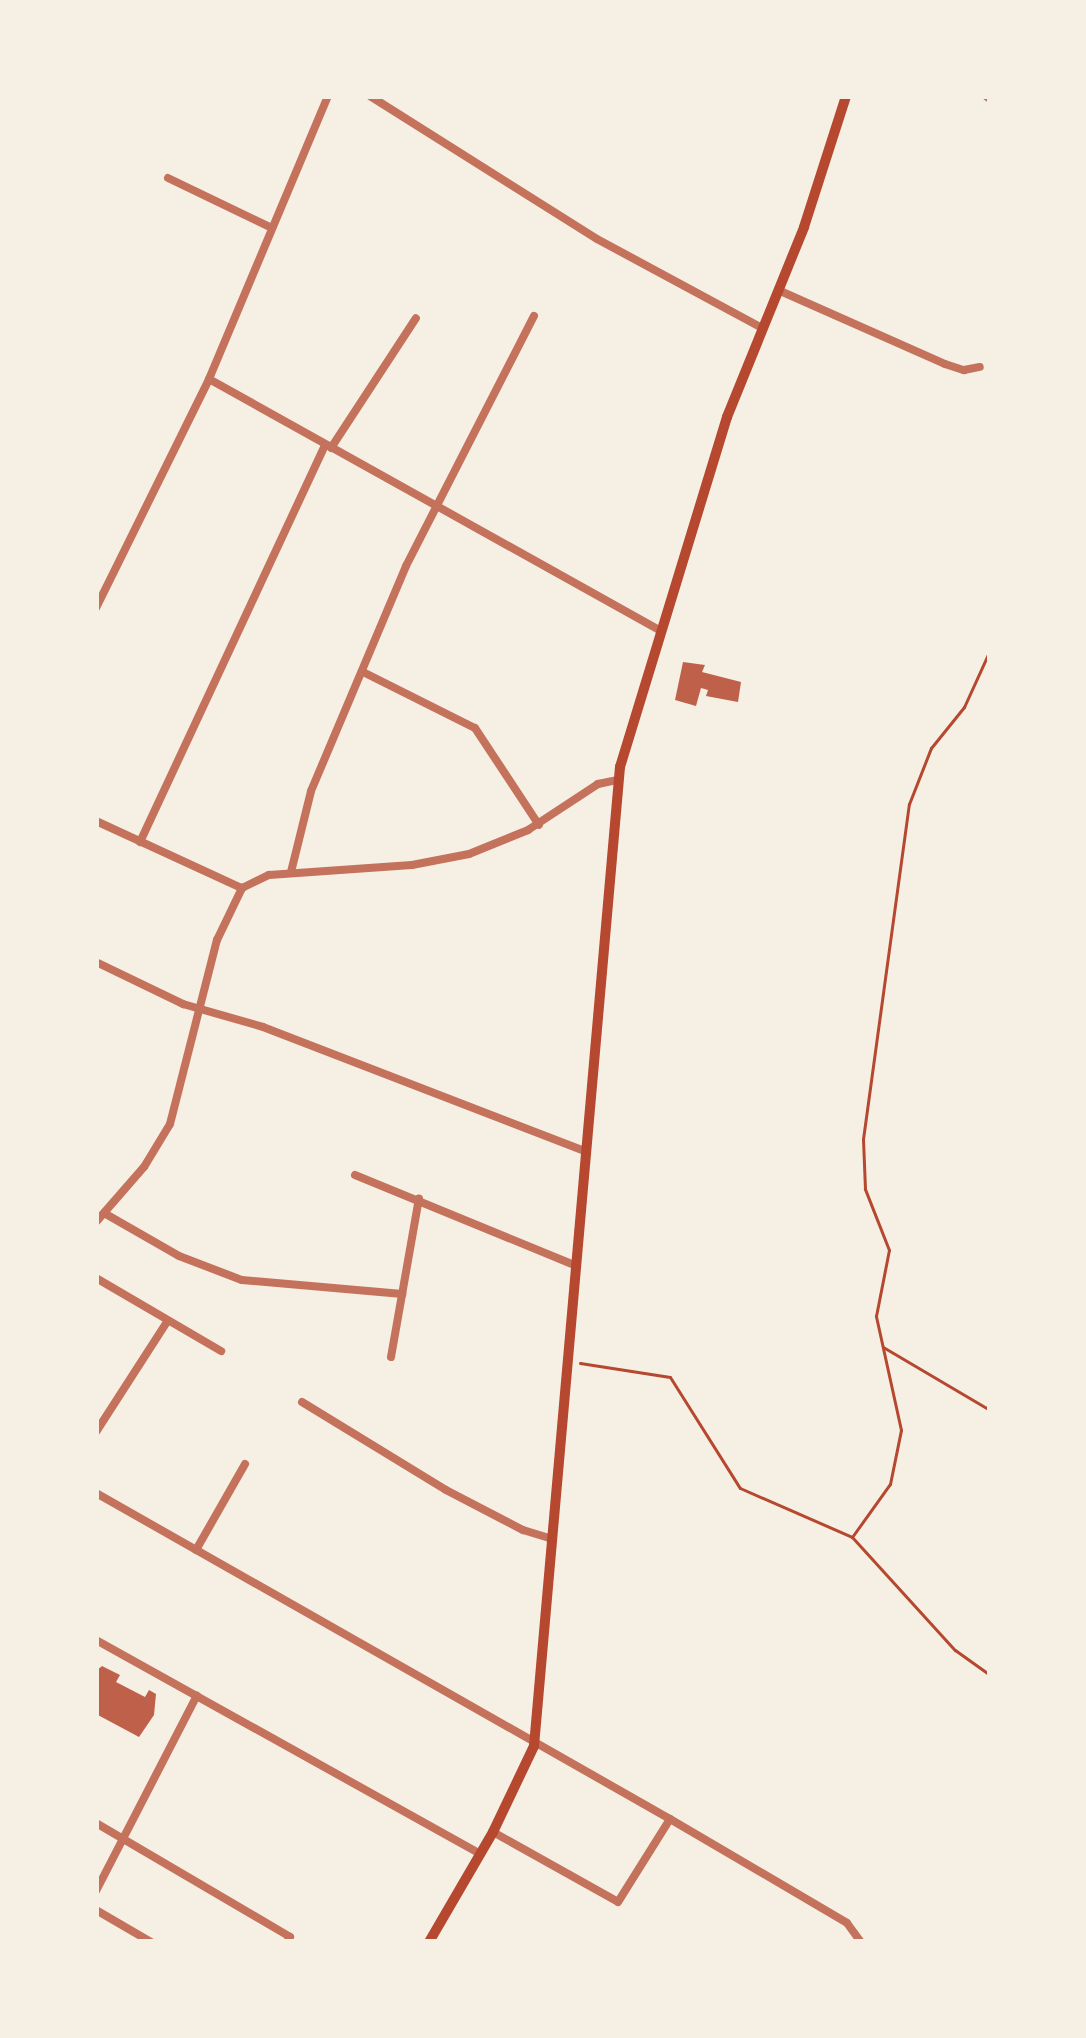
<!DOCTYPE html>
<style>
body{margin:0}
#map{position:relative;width:1086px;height:2038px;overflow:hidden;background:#f6efe4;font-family:"Noto Serif",serif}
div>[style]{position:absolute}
.building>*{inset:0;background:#bf614a}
.path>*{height:3px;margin:-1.5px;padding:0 1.5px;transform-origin:1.5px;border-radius:1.5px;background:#b5482f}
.minor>*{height:8px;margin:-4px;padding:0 4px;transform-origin:4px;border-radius:4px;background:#c5725c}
.secondary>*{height:10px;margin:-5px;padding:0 5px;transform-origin:5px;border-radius:5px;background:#b5482f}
span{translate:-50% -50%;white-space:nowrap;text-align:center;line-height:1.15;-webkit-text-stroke:12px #f6efe4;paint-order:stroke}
.frame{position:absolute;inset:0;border:99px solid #f6efe4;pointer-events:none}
</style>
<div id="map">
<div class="building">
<div style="clip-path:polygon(683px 662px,705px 665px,702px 672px,741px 682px,738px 702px,706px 696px,708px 690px,701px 688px,696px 706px,675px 700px)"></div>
<div style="clip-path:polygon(102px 1666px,120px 1675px,116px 1682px,145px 1697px,149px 1690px,156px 1694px,154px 1715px,139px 1737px,96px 1714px,96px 1671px)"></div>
</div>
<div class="path">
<div style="left:883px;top:1347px;width:124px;rotate:30.5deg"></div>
<div style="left:580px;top:1363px;width:91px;rotate:8.8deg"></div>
<div style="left:670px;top:1377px;width:131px;rotate:57.8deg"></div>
<div style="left:740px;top:1488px;width:122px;rotate:23.6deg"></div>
<div style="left:852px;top:1537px;width:153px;rotate:47.7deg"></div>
<div style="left:955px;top:1650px;width:43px;rotate:35.5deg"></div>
<div style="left:852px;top:1537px;width:65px;rotate:-54.4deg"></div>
<div style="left:890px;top:1484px;width:55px;rotate:-78.5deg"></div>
<div style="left:901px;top:1430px;width:117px;rotate:-102.4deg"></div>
<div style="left:876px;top:1316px;width:67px;rotate:-78.9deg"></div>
<div style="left:889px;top:1250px;width:66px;rotate:-111.5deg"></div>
<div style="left:865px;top:1189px;width:50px;rotate:-92.3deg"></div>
<div style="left:863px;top:1139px;width:338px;rotate:-82.2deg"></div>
<div style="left:909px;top:804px;width:60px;rotate:-68.6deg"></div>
<div style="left:931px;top:748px;width:53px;rotate:-51.2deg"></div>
<div style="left:964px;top:707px;width:63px;rotate:-65.5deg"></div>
</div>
<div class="minor">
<div style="left:370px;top:96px;width:268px;rotate:32.2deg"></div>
<div style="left:597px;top:239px;width:187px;rotate:28.3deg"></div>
<div style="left:986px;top:96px;width:5px;rotate:37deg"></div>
<div style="left:168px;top:178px;width:115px;rotate:25.7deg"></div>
<div style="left:778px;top:290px;width:183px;rotate:23.9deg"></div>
<div style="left:945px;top:364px;width:20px;rotate:18deg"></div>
<div style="left:964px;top:370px;width:16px;rotate:-11deg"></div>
<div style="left:209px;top:379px;width:518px;rotate:29.14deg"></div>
<div style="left:331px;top:448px;width:155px;rotate:-56.8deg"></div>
<div style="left:96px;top:608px;width:255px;rotate:-63.7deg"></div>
<div style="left:209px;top:379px;width:307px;rotate:-67.2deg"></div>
<div style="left:363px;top:672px;width:125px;rotate:26.6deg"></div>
<div style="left:475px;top:728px;width:116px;rotate:56.6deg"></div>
<div style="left:96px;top:821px;width:161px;rotate:24.7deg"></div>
<div style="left:140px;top:842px;width:438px;rotate:-65deg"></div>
<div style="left:291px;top:872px;width:83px;rotate:-76.1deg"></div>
<div style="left:311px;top:791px;width:244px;rotate:-67.1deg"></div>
<div style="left:406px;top:566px;width:281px;rotate:-62.9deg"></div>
<div style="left:96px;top:962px;width:97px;rotate:25.8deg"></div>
<div style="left:183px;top:1004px;width:83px;rotate:16deg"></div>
<div style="left:263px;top:1027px;width:344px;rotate:21.1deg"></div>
<div style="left:355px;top:1175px;width:237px;rotate:22.3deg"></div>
<div style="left:104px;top:1213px;width:86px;rotate:29.8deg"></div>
<div style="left:179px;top:1256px;width:67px;rotate:20.9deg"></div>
<div style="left:242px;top:1280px;width:161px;rotate:5deg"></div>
<div style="left:96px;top:1222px;width:73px;rotate:-48.9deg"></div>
<div style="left:144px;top:1167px;width:50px;rotate:-58.8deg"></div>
<div style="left:170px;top:1124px;width:190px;rotate:-75.7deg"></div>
<div style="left:217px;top:940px;width:58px;rotate:-64.3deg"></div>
<div style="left:242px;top:888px;width:30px;rotate:-26deg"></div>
<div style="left:269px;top:875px;width:143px;rotate:-4deg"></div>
<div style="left:412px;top:865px;width:58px;rotate:-10.9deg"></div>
<div style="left:469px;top:854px;width:64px;rotate:-22.1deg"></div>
<div style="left:528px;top:830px;width:84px;rotate:-33.3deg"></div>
<div style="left:598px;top:784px;width:19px;rotate:-12deg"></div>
<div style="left:96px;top:1278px;width:145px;rotate:30.3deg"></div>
<div style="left:391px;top:1357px;width:161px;rotate:-80deg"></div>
<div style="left:302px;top:1402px;width:169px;rotate:31.4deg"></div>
<div style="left:446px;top:1490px;width:87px;rotate:27.5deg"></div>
<div style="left:523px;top:1530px;width:30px;rotate:17deg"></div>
<div style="left:96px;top:1432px;width:131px;rotate:-57.2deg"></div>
<div style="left:96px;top:1493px;width:660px;rotate:29.59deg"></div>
<div style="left:670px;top:1819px;width:205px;rotate:30.4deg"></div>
<div style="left:847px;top:1923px;width:24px;rotate:54deg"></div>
<div style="left:196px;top:1550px;width:99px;rotate:-60.3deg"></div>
<div style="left:96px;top:1640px;width:440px;rotate:29.1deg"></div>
<div style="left:96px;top:1823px;width:225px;rotate:30.4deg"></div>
<div style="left:290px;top:1937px;width:6px;rotate:121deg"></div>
<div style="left:493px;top:1832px;width:143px;rotate:29.2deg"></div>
<div style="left:618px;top:1902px;width:98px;rotate:-57.9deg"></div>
<div style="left:96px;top:1891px;width:220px;rotate:-62.7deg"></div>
<div style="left:96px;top:1910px;width:64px;rotate:30.2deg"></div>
</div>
<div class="secondary">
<div style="left:429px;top:1942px;width:127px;rotate:-59.8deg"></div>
<div style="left:493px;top:1832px;width:95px;rotate:-64.5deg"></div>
<div style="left:534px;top:1746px;width:983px;rotate:-84.98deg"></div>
<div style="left:620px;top:767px;width:366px;rotate:-73deg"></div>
<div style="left:727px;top:417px;width:205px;rotate:-67.9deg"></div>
<div style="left:804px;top:227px;width:138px;rotate:-72.2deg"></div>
</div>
<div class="frame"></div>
</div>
